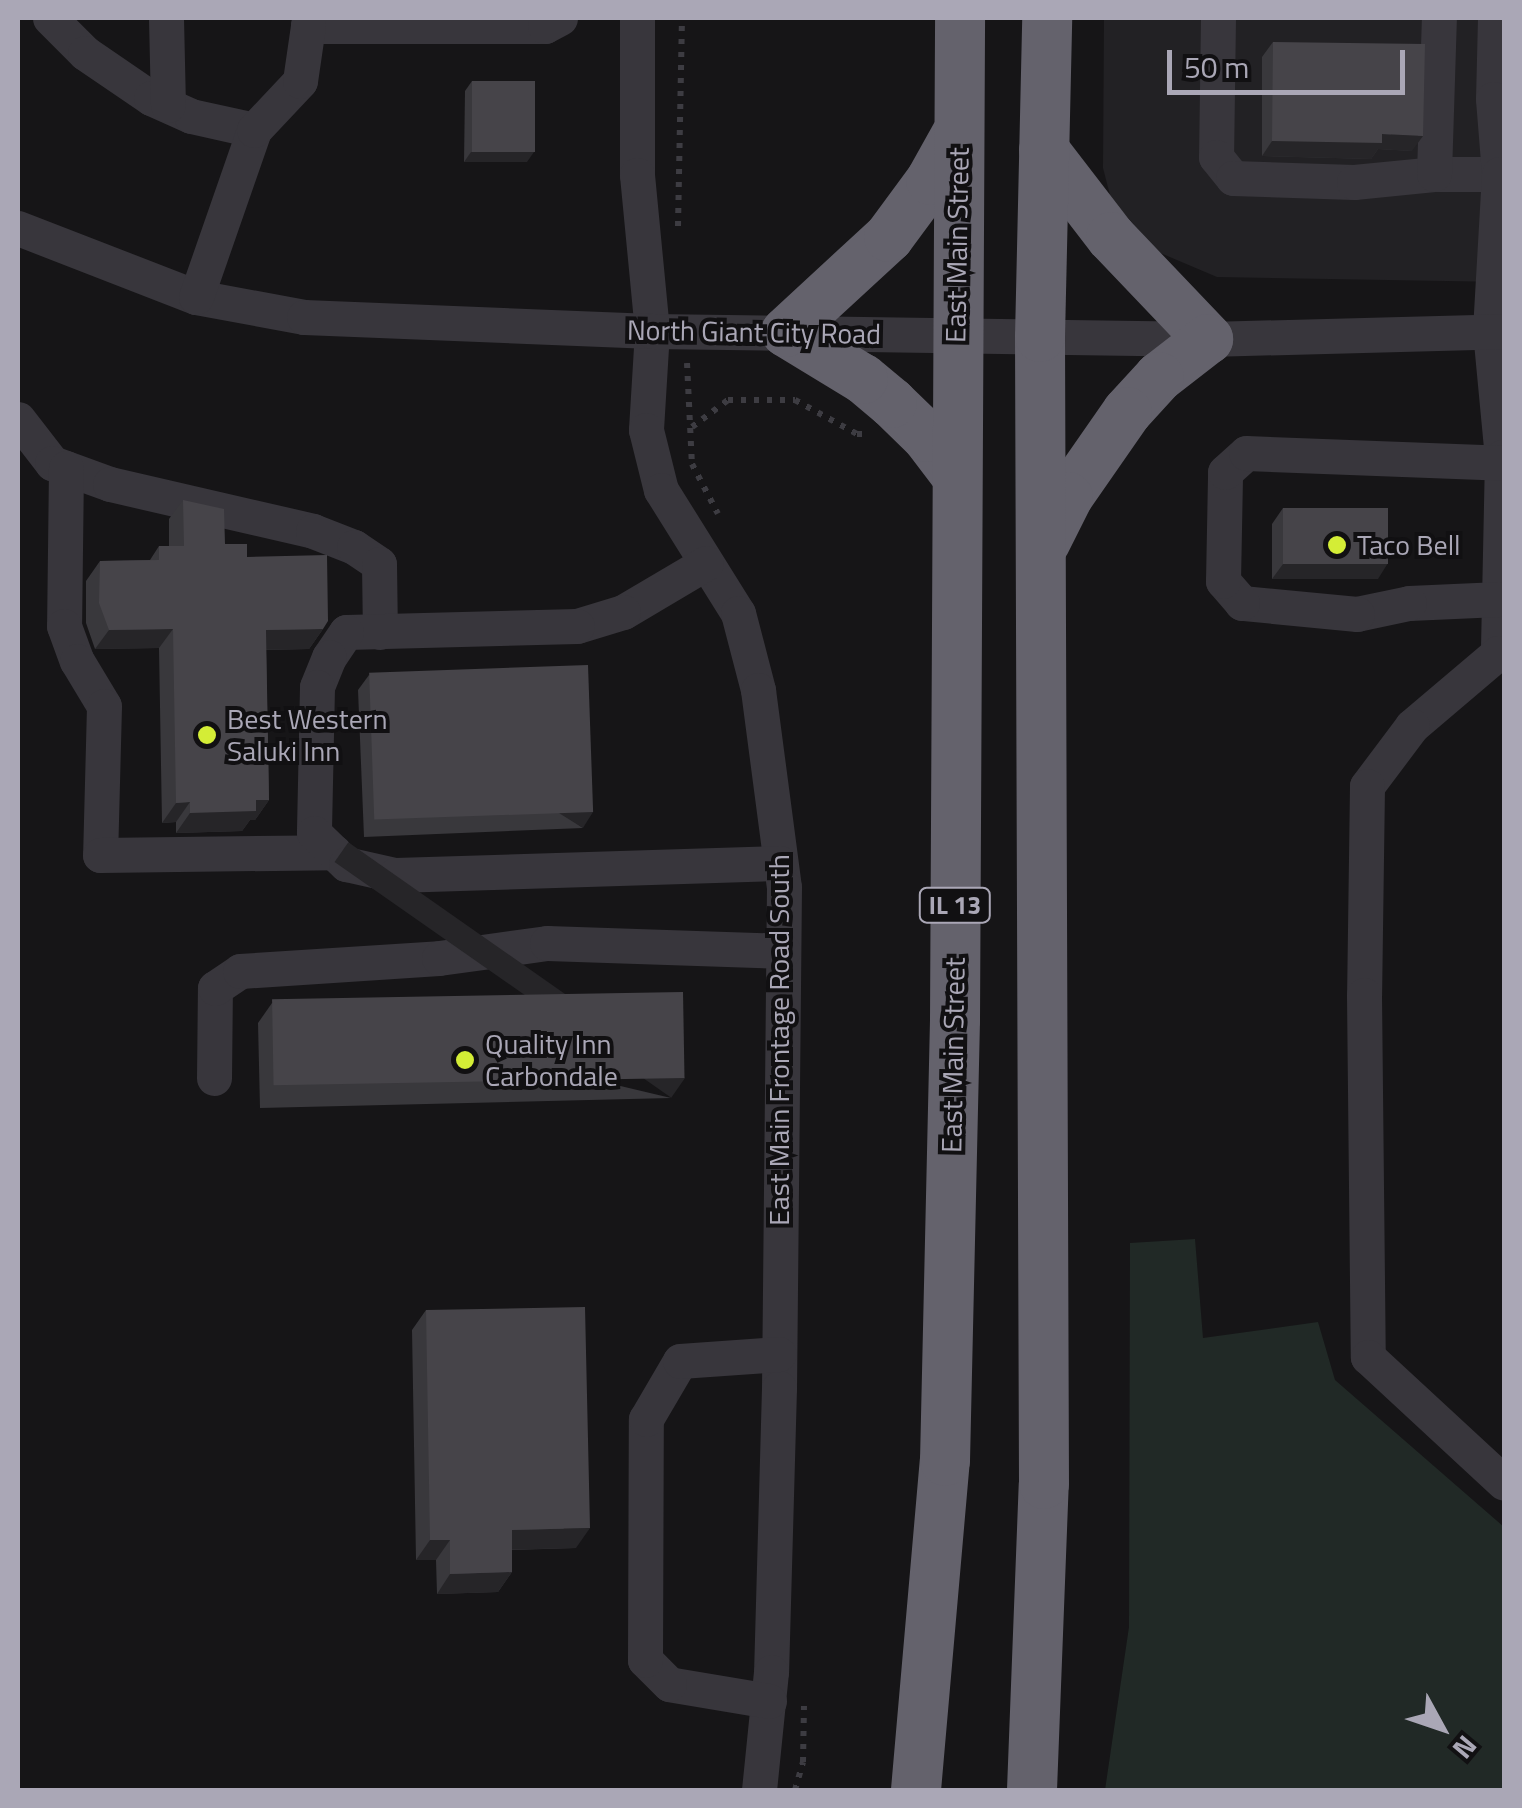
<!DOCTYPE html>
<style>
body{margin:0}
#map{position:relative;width:1522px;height:1808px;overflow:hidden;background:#161517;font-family:"Titillium Web",sans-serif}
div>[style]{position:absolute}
.built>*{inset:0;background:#222124}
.green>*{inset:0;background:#212926}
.path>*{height:6px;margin-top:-3px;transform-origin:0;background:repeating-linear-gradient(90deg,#3d3c42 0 5px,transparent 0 13px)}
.minor>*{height:35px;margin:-17.5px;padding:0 17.5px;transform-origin:17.5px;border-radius:17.5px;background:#38363c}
.highway>*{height:50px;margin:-25px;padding:0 25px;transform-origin:25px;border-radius:25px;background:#64626c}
.wall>*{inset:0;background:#39383c}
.shaded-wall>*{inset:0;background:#262528;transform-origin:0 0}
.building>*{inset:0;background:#464449;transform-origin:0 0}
.dots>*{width:28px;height:28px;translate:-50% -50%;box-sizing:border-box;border:5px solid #111012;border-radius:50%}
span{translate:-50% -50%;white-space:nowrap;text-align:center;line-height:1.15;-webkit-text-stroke:8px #111012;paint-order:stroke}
.shield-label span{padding:2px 8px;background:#111012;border:2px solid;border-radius:8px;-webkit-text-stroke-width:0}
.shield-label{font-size:25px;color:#aaa7b6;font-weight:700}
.street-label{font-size:28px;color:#aaa7b6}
.poi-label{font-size:28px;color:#aaa7b6}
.left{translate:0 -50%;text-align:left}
.frame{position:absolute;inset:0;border:20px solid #aaa7b6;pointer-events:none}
.north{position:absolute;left:1392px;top:1678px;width:100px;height:100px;-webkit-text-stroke:8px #111012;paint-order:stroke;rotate:130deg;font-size:28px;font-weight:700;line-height:40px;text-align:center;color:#aaa7b6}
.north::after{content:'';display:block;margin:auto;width:35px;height:45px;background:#aaa7b6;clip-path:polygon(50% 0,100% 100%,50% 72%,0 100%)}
.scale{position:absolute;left:1167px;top:50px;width:238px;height:45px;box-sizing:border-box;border:5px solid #aaa7b6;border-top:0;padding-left:12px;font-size:30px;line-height:35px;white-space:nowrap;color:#aaa7b6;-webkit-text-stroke:8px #111012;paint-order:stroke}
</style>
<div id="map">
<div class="built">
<div style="clip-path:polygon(1104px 18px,1504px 18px,1504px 282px,1217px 277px,1158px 252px,1111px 199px,1103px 168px)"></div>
</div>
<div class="green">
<div style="clip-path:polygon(1195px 1239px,1203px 1338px,1318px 1322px,1335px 1380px,1504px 1527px,1504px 1790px,1105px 1790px,1129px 1627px,1130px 1243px)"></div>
</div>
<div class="path">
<div style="left:678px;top:226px;width:208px;rotate:-88.9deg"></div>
<div style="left:687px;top:363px;width:101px;rotate:87.2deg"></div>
<div style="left:692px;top:464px;width:56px;rotate:62.5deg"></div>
<div style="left:692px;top:427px;width:45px;rotate:-36.9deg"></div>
<div style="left:728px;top:400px;width:67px"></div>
<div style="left:795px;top:400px;width:71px;rotate:28.7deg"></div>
<div style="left:857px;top:434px;width:9px"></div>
<div style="left:795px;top:1790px;width:29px;rotate:-74deg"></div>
<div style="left:803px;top:1762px;width:56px;rotate:-89deg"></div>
</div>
<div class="minor">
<div style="left:50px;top:18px;width:49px;rotate:45deg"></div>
<div style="left:85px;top:53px;width:80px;rotate:34.3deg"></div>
<div style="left:151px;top:98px;width:44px;rotate:24.2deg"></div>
<div style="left:191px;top:116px;width:65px;rotate:12.5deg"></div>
<div style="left:166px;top:18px;width:87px;rotate:88.7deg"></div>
<div style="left:309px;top:18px;width:8px;rotate:97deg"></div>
<div style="left:308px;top:26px;width:237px"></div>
<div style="left:545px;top:26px;width:17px;rotate:-28deg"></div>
<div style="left:637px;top:18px;width:157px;rotate:90deg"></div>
<div style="left:637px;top:175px;width:157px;rotate:84.5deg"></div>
<div style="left:652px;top:331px;width:99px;rotate:93.5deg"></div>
<div style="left:646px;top:430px;width:62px;rotate:76deg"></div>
<div style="left:661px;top:490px;width:145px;rotate:58deg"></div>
<div style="left:738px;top:613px;width:80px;rotate:75.4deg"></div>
<div style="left:758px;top:690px;width:199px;rotate:82.5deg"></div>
<div style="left:784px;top:887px;width:501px;rotate:90.57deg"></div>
<div style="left:779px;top:1388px;width:284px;rotate:91.6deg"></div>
<div style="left:771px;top:1672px;width:119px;rotate:95.8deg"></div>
<div style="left:1218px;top:18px;width:139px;rotate:90.8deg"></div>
<div style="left:1216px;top:157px;width:27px;rotate:51deg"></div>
<div style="left:1233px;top:178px;width:121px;rotate:1.9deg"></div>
<div style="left:1354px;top:182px;width:80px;rotate:-5.7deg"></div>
<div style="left:1434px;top:174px;width:65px"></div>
<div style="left:1495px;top:18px;width:81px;rotate:91.4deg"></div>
<div style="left:1493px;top:99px;width:75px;rotate:85.4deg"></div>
<div style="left:1499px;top:174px;width:157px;rotate:93.3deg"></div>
<div style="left:1490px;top:331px;width:127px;rotate:84.6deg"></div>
<div style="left:1502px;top:457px;width:196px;rotate:91.2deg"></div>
<div style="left:1434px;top:174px;width:156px;rotate:-88.2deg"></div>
<div style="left:18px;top:228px;width:191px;rotate:21.2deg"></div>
<div style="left:196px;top:297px;width:110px;rotate:10.5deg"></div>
<div style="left:304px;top:317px;width:348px;rotate:2.3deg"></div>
<div style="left:652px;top:331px;width:556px;rotate:0.82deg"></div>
<div style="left:1208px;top:339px;width:296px;rotate:-1.5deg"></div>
<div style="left:196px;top:297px;width:177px;rotate:-70.8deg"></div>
<div style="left:254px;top:130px;width:67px;rotate:-46.8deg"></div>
<div style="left:300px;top:81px;width:56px;rotate:-81.7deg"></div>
<div style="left:18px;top:419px;width:56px;rotate:52.3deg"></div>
<div style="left:52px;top:463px;width:62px;rotate:19.9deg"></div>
<div style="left:110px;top:484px;width:208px;rotate:13deg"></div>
<div style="left:313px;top:531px;width:44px;rotate:21.3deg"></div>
<div style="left:354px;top:547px;width:30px;rotate:34deg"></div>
<div style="left:379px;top:564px;width:68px;rotate:89.2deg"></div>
<div style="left:66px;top:468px;width:158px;rotate:90.7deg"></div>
<div style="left:64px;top:626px;width:37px;rotate:70deg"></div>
<div style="left:77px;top:661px;width:52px;rotate:59deg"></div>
<div style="left:104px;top:706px;width:149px;rotate:91.5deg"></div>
<div style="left:100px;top:855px;width:234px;rotate:-0.7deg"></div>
<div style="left:706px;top:563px;width:96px;rotate:149.4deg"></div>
<div style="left:623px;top:612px;width:48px;rotate:163.1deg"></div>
<div style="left:577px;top:626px;width:231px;rotate:178.5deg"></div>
<div style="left:346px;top:632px;width:30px;rotate:124deg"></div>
<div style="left:329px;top:657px;width:32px;rotate:112deg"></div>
<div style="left:317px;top:687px;width:146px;rotate:91.2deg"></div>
<div style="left:314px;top:833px;width:45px;rotate:44.1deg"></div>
<div style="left:346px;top:864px;width:50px;rotate:12.7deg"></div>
<div style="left:395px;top:875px;width:385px;rotate:-1.8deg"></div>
<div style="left:1499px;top:599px;width:90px;rotate:177.5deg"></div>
<div style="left:1409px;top:603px;width:53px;rotate:168.1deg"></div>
<div style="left:1357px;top:614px;width:116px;rotate:-174.5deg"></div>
<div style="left:1242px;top:603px;width:29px;rotate:-131deg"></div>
<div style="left:1223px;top:581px;width:109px;rotate:-88.9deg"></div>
<div style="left:1225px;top:472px;width:28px;rotate:-42deg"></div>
<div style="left:1246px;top:453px;width:256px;rotate:2.2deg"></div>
<div style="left:1504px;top:653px;width:6px;rotate:180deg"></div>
<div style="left:1498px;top:653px;width:113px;rotate:139.7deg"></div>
<div style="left:1412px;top:726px;width:75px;rotate:126.9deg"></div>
<div style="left:1367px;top:786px;width:209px;rotate:90.8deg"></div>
<div style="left:1364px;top:995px;width:362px;rotate:89.4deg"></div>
<div style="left:1368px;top:1357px;width:185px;rotate:42.8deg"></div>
<div style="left:214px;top:1078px;width:90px;rotate:-89.4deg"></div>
<div style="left:215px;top:988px;width:30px;rotate:-34deg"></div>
<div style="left:240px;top:971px;width:199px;rotate:-3.7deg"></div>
<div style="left:439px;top:958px;width:109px;rotate:-7.9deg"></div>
<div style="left:547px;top:943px;width:236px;rotate:1.9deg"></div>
<div style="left:769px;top:1701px;width:101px;rotate:-170.4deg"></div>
<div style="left:669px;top:1684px;width:34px;rotate:-135deg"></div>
<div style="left:645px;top:1660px;width:241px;rotate:-89.8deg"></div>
<div style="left:646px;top:1419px;width:67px;rotate:-59.6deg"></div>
<div style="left:680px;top:1361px;width:99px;rotate:-4deg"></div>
</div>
<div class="highway">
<div style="left:1044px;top:150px;width:110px;rotate:52.4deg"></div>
<div style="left:1111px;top:237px;width:141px;rotate:46.4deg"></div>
<div style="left:1208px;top:339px;width:62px;rotate:142.2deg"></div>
<div style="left:1159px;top:377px;width:47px;rotate:132.4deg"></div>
<div style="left:1127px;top:412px;width:103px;rotate:124.8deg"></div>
<div style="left:1068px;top:497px;width:51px;rotate:116.6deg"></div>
<div style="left:955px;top:474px;width:46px;rotate:-127.1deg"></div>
<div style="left:927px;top:437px;width:49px;rotate:-135.8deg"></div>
<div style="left:892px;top:403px;width:38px;rotate:-140deg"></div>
<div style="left:863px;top:379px;width:90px;rotate:-148.6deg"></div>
<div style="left:786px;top:332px;width:140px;rotate:-42.7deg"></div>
<div style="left:889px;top:237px;width:71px;rotate:-53.6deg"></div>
<div style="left:931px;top:180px;width:51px;rotate:-60.9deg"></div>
<div style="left:916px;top:1790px;width:330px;rotate:-85deg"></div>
<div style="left:945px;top:1461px;width:441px;rotate:-88.7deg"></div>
<div style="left:955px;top:1020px;width:1002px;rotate:-89.71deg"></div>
<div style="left:1032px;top:1790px;width:306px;rotate:-87.8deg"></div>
<div style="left:1044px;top:1484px;width:1147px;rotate:-90.2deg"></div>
<div style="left:1040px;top:337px;width:319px;rotate:-88.7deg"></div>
</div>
<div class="wall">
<div style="clip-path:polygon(1273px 42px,1412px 151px,1378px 149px,1371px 159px,1262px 156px,1262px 57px)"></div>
<div style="clip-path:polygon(472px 81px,527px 162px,464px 162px,465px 91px)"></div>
<div style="clip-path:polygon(183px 500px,225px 544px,247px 557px,323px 629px,309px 649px,266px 650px,269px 800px,255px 820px,250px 820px,242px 831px,176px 833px,176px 822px,162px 823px,159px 648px,95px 649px,86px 623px,86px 581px,100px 561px,150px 560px,159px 546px,169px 546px,169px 519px)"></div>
<div style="clip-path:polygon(1283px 508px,1378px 579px,1272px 579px,1272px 524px)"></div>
<div style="clip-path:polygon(369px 675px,583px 828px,364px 837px,358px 690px)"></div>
<div style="clip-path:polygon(272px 1003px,671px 1098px,260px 1108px,258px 1023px)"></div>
<div style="clip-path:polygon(426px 1310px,576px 1548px,512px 1550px,512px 1572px,498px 1592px,437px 1594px,436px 1560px,416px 1560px,412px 1330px)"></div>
</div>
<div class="shaded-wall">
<div style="clip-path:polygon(1382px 134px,1423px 136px,1412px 151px,1378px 149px,1371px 159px,1262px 156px,1272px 141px)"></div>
<div style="clip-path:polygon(471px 152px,534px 152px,527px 162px,464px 162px)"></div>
<div style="clip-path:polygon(1388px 563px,1378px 579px,1272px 579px,1283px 564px)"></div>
<div style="clip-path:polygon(173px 629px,159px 648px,95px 649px,109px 630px)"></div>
<div style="clip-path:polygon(323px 629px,309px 649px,252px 650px,266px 630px)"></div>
<div style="clip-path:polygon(256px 800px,269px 800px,255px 820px,250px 820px,242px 831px,176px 833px,190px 813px)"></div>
<div style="clip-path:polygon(190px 802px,176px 822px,162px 823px,176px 803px)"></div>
<div style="left:593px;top:812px;width:19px;height:218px;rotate:122deg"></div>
<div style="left:685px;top:1078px;width:24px;height:411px;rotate:125deg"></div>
<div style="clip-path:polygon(590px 1528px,576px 1548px,498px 1550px,512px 1530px)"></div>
<div style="clip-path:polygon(430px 1540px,450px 1540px,436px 1560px,416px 1560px)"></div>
<div style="clip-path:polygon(512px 1572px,498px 1592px,437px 1594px,450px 1574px)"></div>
</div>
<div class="building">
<div style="clip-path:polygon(1273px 42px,1425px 44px,1423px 136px,1382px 134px,1382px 143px,1272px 141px)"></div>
<div style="left:472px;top:81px;width:63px;height:71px"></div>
<div style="clip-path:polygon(183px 500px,224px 509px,225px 544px,247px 544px,247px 557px,327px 555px,328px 621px,323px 629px,266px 630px,269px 800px,256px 800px,256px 811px,190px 813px,190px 802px,176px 803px,173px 629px,109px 630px,99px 603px,100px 561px,159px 560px,159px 546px,184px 546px)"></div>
<div style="left:1283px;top:508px;width:105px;height:56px"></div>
<div style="left:588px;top:665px;width:147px;height:219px;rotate:88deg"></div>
<div style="left:683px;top:992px;width:86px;height:411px;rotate:89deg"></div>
<div style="clip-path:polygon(585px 1307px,590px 1528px,512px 1530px,512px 1572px,450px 1574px,450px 1540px,430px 1540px,426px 1310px)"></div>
</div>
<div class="dots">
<div style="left:1337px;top:545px;background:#d4ed36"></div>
<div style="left:207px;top:735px;background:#d4ed36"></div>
<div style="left:465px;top:1060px;background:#d4ed36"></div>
</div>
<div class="shield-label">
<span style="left:955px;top:905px">IL 13</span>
</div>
<div class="street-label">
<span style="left:957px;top:245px;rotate:-89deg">East Main Street</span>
<span style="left:754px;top:332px;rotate:1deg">North Giant City Road</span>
<span style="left:779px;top:1040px;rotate:-90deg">East Main Frontage Road South</span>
<span style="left:953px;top:1055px;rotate:-89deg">East Main Street</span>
</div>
<div class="poi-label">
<span class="left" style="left:1357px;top:545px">Taco Bell</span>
<span class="left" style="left:227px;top:735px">Best Western<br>Saluki Inn</span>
<span class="left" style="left:485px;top:1060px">Quality Inn<br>Carbondale</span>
</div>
<div class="frame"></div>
<div class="north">N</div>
<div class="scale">50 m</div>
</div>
